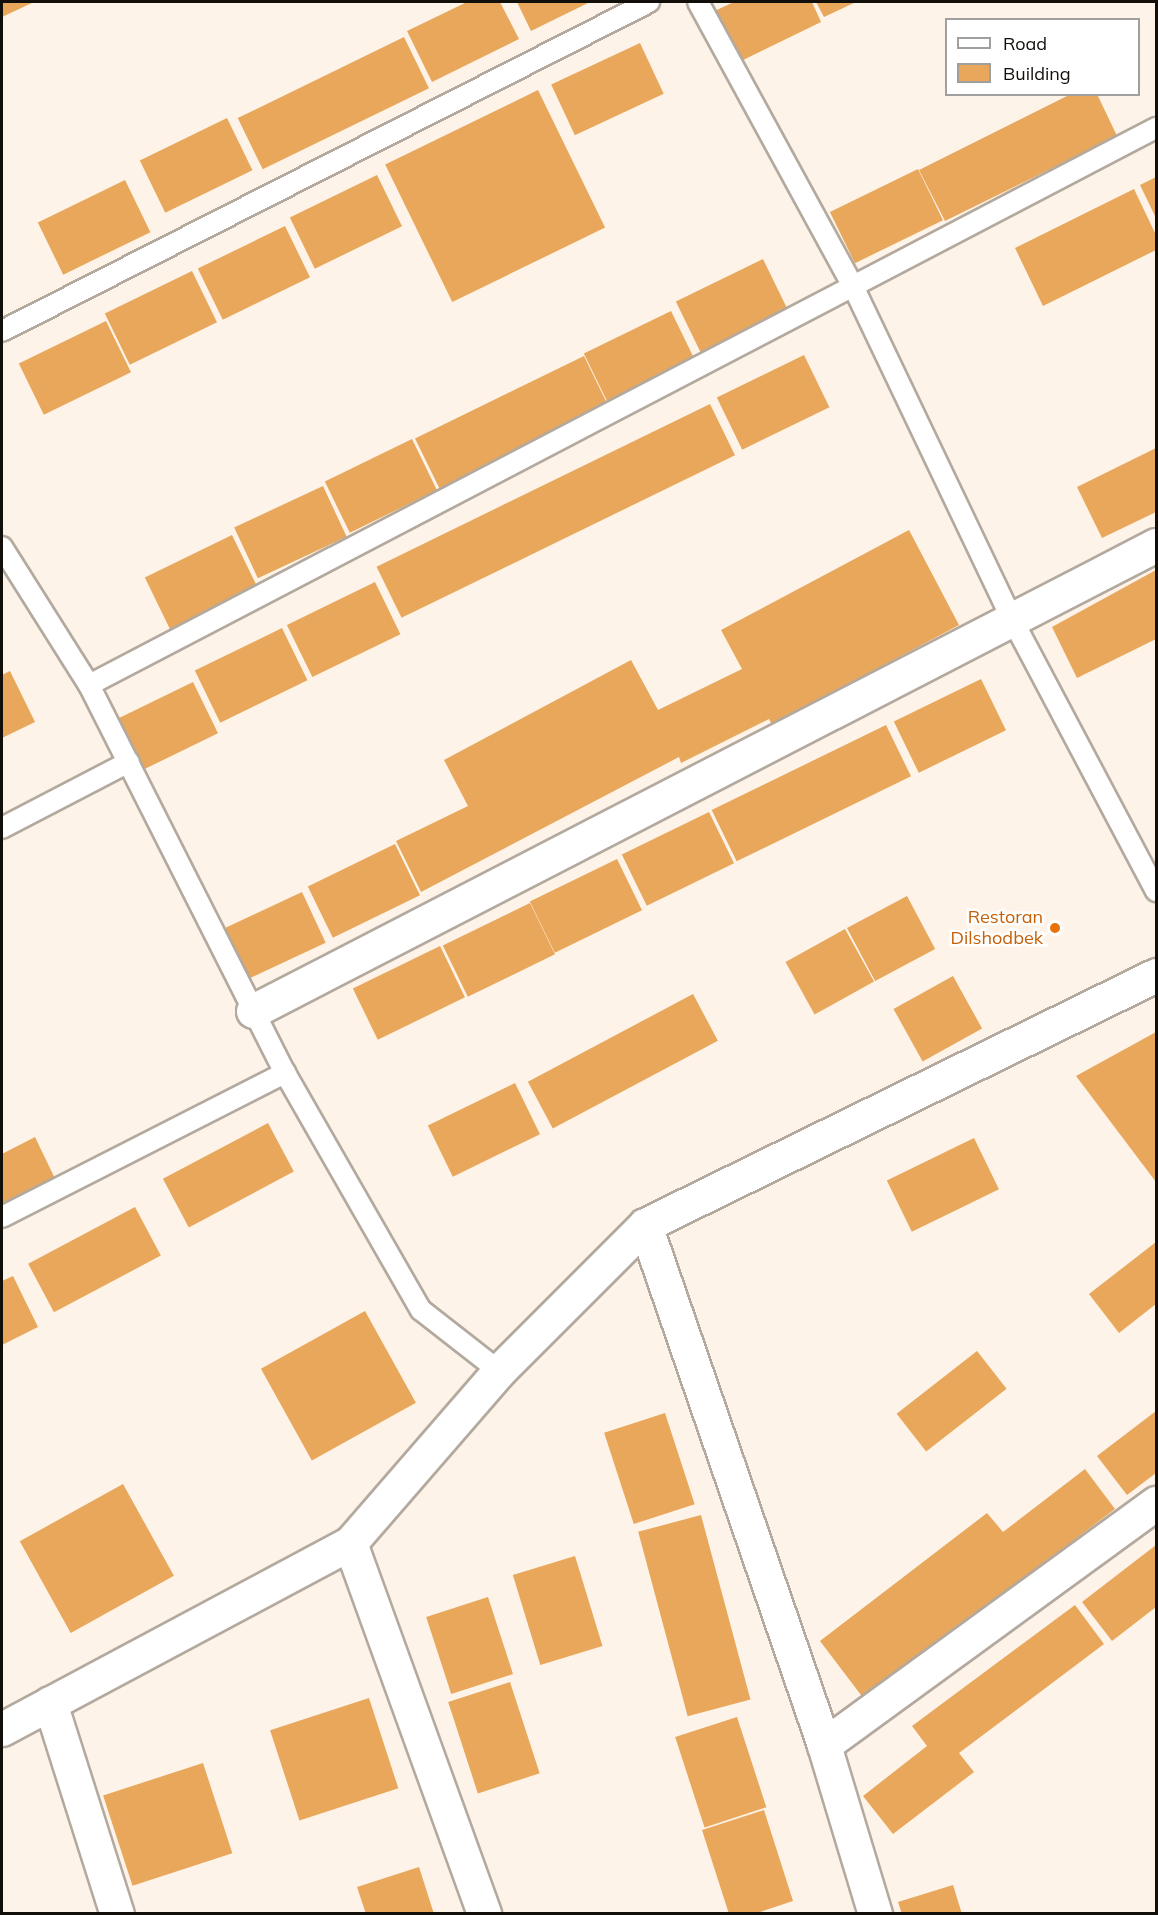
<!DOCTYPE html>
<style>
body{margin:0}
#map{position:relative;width:1158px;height:1915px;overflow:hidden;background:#fef3e8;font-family:Mulish,sans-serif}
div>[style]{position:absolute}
.building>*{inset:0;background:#e8a75a;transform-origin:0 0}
.roads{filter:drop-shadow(2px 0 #b3a99e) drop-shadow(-2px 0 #b3a99e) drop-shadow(0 2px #b3a99e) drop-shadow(0 -2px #b3a99e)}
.lane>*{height:20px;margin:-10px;padding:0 10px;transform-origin:10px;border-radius:10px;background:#fff}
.street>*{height:33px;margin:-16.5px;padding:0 16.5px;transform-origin:16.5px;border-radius:16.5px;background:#fff}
.secondary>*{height:33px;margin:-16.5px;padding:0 16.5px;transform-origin:16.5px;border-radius:16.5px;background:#fff}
.dots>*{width:16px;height:16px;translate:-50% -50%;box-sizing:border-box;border:3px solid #fff;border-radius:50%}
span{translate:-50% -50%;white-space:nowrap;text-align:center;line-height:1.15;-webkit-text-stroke:5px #fff;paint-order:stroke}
.food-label{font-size:18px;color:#c56008}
.right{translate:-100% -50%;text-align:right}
.frame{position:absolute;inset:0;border:3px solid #120f0b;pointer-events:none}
.legend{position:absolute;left:945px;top:18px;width:195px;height:78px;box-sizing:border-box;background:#fff;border:2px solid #a09f9d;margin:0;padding:8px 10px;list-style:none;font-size:18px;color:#120f0b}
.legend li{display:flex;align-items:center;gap:12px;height:30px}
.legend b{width:30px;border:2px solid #a09f9d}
</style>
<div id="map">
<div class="building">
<div style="clip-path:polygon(2px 2px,34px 2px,2px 17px)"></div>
<div style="clip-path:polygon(467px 2px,500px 2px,519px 39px,432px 82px,407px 31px)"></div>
<div style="clip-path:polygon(517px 2px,590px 2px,531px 31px)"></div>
<div style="clip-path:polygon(734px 2px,812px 2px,821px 22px,735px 64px,710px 13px)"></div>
<div style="clip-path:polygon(816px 2px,856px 2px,824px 17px)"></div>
<div style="left:404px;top:37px;width:57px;height:185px;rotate:64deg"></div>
<div style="left:640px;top:43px;width:56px;height:98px;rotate:65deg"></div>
<div style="left:538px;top:90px;width:153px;height:170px;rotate:64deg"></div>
<div style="clip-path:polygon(1071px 94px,1097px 94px,1117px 136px,945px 221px,919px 170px)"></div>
<div style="left:227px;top:118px;width:58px;height:97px;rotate:64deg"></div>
<div style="left:918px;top:169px;width:57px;height:98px;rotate:64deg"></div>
<div style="left:377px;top:175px;width:57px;height:97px;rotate:64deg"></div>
<div style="clip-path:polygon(1156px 177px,1156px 218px,1140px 185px)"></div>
<div style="left:125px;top:180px;width:58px;height:97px;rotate:64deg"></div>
<div style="clip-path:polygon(1134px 189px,1156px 235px,1156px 250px,1043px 306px,1015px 248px)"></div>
<div style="left:285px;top:226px;width:57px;height:97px;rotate:64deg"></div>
<div style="left:763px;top:259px;width:57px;height:97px;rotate:64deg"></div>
<div style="left:192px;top:271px;width:57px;height:97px;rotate:64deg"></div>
<div style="left:671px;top:311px;width:57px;height:97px;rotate:64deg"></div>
<div style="left:106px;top:321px;width:57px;height:97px;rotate:64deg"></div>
<div style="left:804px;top:355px;width:58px;height:97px;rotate:64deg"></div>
<div style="left:584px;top:356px;width:58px;height:188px;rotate:64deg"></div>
<div style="left:710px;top:404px;width:57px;height:371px;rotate:64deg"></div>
<div style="left:412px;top:439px;width:57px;height:97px;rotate:64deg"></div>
<div style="clip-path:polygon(1156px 448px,1156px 512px,1102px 538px,1077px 487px)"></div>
<div style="left:323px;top:486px;width:56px;height:98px;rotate:65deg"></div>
<div style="clip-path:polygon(909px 530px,959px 625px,772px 725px,769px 719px,681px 763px,679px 757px,421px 892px,396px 841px,468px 806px,444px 760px,631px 660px,658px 710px,742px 669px,721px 630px)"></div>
<div style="left:232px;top:535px;width:57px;height:97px;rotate:64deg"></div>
<div style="clip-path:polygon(1156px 570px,1156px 639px,1077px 678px,1052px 627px)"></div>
<div style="left:375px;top:582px;width:58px;height:98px;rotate:64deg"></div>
<div style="left:282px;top:628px;width:58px;height:97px;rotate:64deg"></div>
<div style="clip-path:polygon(10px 671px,35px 722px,2px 738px,2px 675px)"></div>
<div style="left:981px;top:679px;width:57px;height:97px;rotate:64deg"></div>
<div style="left:193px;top:682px;width:57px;height:97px;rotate:64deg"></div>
<div style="left:886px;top:725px;width:57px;height:194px;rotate:64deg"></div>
<div style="left:709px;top:812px;width:57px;height:97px;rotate:64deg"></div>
<div style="left:395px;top:844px;width:57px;height:97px;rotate:64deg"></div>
<div style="left:617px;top:859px;width:57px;height:97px;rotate:64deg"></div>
<div style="left:302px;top:892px;width:56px;height:98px;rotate:65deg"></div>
<div style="left:907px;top:896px;width:60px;height:68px;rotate:62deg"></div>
<div style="left:530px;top:903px;width:57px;height:97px;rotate:64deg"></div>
<div style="left:845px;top:929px;width:60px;height:68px;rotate:61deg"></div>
<div style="left:440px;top:946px;width:57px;height:97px;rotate:64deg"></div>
<div style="left:953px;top:976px;width:60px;height:68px;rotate:61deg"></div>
<div style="left:693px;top:994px;width:53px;height:187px;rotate:62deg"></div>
<div style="clip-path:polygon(1156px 1032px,1156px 1182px,1076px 1076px)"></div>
<div style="left:515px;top:1083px;width:57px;height:97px;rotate:64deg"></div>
<div style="left:268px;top:1123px;width:55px;height:119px;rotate:62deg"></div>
<div style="clip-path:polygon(35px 1137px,60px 1189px,2px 1218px,2px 1154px)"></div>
<div style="left:974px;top:1138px;width:57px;height:97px;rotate:64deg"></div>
<div style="left:135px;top:1207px;width:55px;height:121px;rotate:62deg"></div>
<div style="clip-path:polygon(1156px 1242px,1156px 1304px,1119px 1333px,1089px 1294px)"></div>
<div style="clip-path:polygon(13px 1276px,38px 1327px,2px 1345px,2px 1281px)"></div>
<div style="left:365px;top:1311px;width:105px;height:119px;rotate:61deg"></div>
<div style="left:977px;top:1351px;width:48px;height:102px;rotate:52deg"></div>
<div style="clip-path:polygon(1156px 1411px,1156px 1473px,1127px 1495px,1097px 1456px)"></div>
<div style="left:665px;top:1413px;width:96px;height:64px;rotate:72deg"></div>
<div style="clip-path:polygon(1085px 1469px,1115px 1509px,864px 1699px,820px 1641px,987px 1513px,1003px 1532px)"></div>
<div style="left:123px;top:1484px;width:105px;height:118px;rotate:61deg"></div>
<div style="left:701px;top:1515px;width:191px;height:65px;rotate:75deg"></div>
<div style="clip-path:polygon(1156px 1545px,1156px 1607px,1112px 1641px,1082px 1602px)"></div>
<div style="left:575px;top:1556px;width:94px;height:65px;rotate:73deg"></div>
<div style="left:488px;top:1597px;width:81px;height:65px;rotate:72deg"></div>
<div style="clip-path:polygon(1075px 1605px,1104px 1644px,959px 1753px,974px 1772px,893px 1834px,863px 1796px,927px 1746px,912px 1726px)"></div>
<div style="left:510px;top:1682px;width:96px;height:65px;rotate:72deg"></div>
<div style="left:369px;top:1698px;width:95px;height:104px;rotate:72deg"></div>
<div style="left:737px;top:1717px;width:95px;height:65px;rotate:72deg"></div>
<div style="left:203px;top:1763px;width:95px;height:105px;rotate:72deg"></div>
<div style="clip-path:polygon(764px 1810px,793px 1901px,754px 1914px,729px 1914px,702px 1830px)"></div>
<div style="clip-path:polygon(419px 1867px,434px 1914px,366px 1914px,357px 1887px)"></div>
<div style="clip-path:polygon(953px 1885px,962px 1914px,902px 1914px,898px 1902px)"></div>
</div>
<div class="roads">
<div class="lane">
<div style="left:698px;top:2px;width:321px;rotate:61.4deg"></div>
<div style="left:852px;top:284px;width:371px;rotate:64.5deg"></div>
<div style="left:1012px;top:619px;width:308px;rotate:62.1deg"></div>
<div style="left:2px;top:331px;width:726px;rotate:-26.95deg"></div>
<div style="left:2px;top:547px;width:163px;rotate:57.8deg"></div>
<div style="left:89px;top:685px;width:435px;rotate:63.2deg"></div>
<div style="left:285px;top:1073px;width:273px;rotate:60.2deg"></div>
<div style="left:421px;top:1310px;width:99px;rotate:38deg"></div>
<div style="left:89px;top:685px;width:1204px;rotate:-27.57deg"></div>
<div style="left:2px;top:828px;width:143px;rotate:-27.5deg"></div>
<div style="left:2px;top:1217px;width:318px;rotate:-27deg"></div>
</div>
<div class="street">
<div style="left:253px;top:1011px;width:1016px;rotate:-27.3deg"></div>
<div style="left:645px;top:1225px;width:550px;rotate:71deg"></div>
<div style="left:824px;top:1745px;width:177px;rotate:73.2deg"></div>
<div style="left:350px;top:1543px;width:394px;rotate:70.1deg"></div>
<div style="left:50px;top:1703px;width:221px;rotate:72.4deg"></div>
<div style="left:824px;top:1745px;width:411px;rotate:-36.1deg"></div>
</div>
<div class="secondary">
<div style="left:2px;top:1729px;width:395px;rotate:-28.1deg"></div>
<div style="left:350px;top:1543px;width:228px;rotate:-49.1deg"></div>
<div style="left:499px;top:1371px;width:206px;rotate:-45deg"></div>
<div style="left:645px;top:1225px;width:569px;rotate:-26.07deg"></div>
</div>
</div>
<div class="dots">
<div style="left:1055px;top:928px;background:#e8710a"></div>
</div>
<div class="food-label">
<span class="right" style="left:1043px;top:928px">Restoran<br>Dilshodbek</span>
</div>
<div class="frame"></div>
<ul class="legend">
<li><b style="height:8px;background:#fff"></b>Road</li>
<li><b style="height:16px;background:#e8a75a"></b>Building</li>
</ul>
</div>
